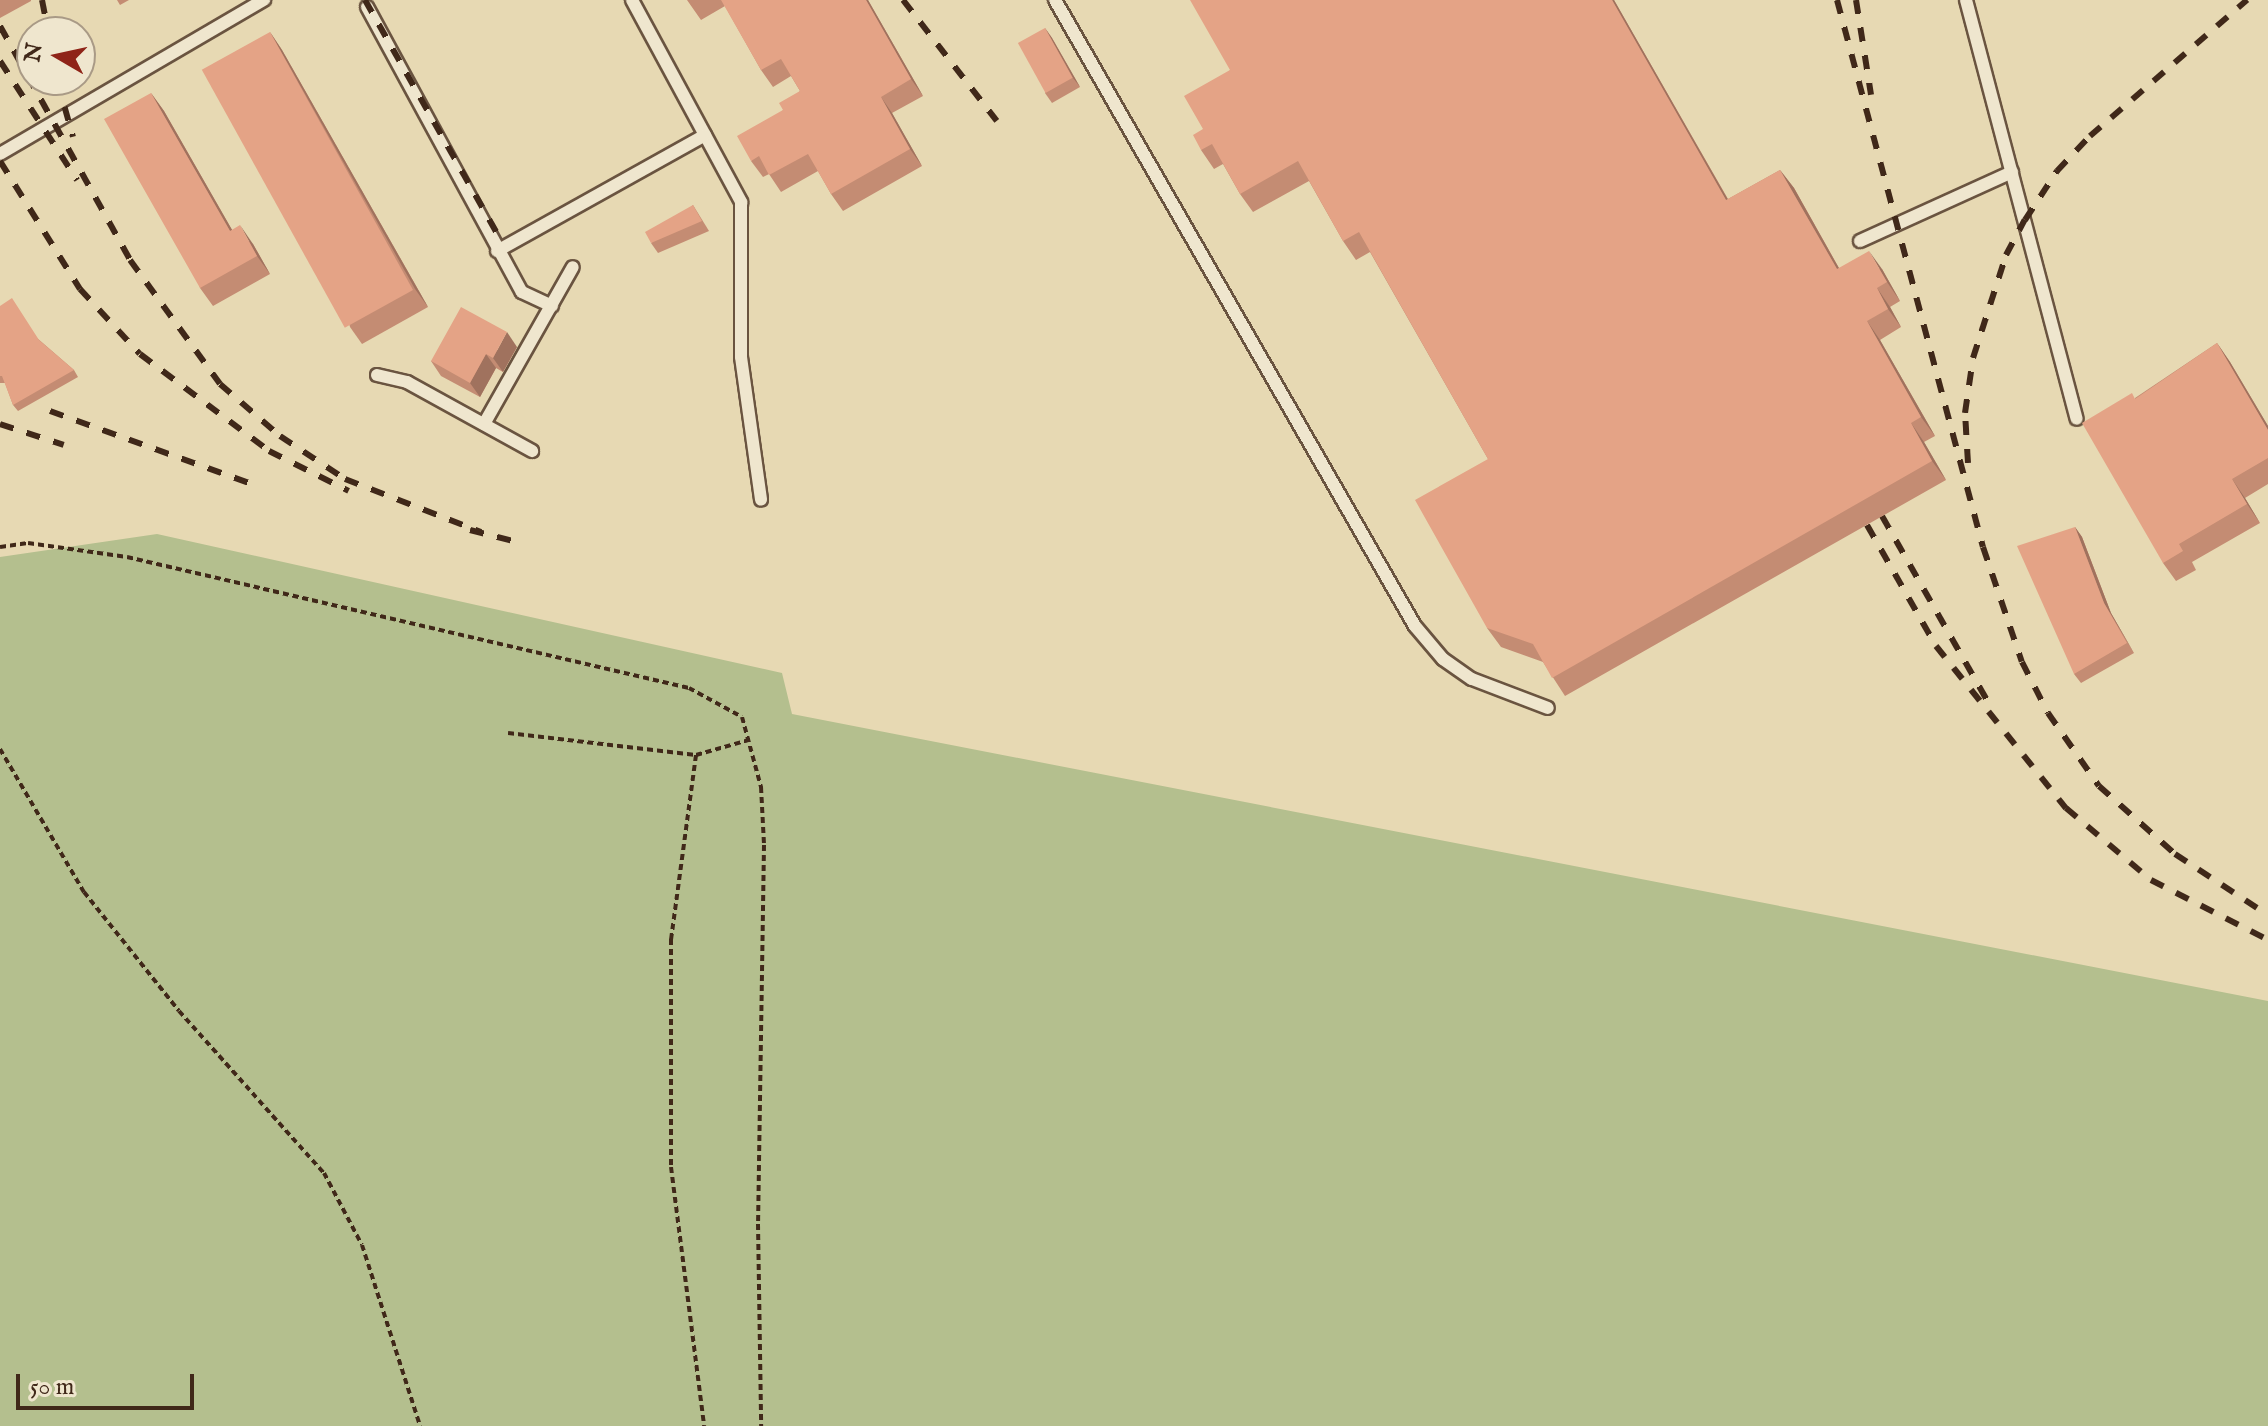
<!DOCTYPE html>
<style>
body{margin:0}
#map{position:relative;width:2268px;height:1426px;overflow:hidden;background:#e7d9b3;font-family:"IM FELL English",serif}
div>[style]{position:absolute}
.green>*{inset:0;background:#b4bf8e}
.path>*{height:4px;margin-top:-2px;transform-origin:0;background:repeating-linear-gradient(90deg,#402819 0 6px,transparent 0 10px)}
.roads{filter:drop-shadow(2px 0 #6a5440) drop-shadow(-2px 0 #6a5440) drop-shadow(0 2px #6a5440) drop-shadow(0 -2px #6a5440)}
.service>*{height:12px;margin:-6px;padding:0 6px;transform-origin:6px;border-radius:6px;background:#efe6ce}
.rail>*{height:6px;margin-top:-3px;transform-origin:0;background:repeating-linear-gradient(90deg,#402819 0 14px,transparent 0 28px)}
.wall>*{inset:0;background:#c48c73}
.shaded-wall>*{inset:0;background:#a0725e}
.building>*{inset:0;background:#e4a386;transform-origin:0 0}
span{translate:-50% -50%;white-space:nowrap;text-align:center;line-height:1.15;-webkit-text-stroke:7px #efe6ce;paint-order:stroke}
.north{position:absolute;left:16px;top:16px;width:80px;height:80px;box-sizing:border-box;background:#efe6ce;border:2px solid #a99a86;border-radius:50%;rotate:279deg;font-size:22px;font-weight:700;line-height:32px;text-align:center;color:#402819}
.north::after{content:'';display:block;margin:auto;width:28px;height:36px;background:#8f2418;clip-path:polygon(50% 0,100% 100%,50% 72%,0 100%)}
.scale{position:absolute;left:16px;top:1374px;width:178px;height:36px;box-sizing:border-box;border:4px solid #402819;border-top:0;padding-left:10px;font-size:24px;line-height:28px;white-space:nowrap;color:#402819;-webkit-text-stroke:6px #efe6ce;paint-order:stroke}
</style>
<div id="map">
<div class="green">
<div style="clip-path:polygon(157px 534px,782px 673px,792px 714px,2268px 1001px,2268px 1426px,0 1426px,0 557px)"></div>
</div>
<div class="path">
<div style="left:0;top:547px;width:28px;rotate:-8deg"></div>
<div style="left:28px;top:543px;width:100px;rotate:8deg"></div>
<div style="left:127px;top:557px;width:577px;rotate:13.12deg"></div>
<div style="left:689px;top:688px;width:60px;rotate:28.7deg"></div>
<div style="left:742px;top:717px;width:73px;rotate:74.8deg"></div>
<div style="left:761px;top:787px;width:58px;rotate:87deg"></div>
<div style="left:764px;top:845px;width:379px;rotate:90.9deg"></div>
<div style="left:758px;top:1224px;width:202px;rotate:89.1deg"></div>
<div style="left:508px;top:733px;width:189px;rotate:6.7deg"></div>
<div style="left:696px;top:755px;width:58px;rotate:-15.9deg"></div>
<div style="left:0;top:749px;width:166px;rotate:59.6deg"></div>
<div style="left:84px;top:892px;width:152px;rotate:51.4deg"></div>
<div style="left:179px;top:1011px;width:217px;rotate:48.2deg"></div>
<div style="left:324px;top:1173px;width:81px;rotate:62.2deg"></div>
<div style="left:362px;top:1245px;width:190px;rotate:72.2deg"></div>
<div style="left:696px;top:755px;width:186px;rotate:97.7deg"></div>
<div style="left:671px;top:939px;width:228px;rotate:90deg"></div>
<div style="left:671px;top:1167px;width:261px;rotate:82.7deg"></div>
</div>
<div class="roads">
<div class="service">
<div style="left:632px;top:0;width:230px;rotate:61.6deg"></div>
<div style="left:741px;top:202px;width:155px;rotate:90deg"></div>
<div style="left:741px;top:357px;width:144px;rotate:82deg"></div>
<div style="left:1055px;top:0;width:722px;rotate:60.1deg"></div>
<div style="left:1415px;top:626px;width:43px;rotate:49.7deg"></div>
<div style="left:1443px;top:659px;width:35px;rotate:35deg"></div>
<div style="left:1472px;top:679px;width:81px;rotate:20.9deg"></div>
<div style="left:1966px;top:0;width:433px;rotate:75.2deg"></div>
<div style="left:367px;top:7px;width:324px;rotate:61.5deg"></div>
<div style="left:522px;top:292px;width:33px;rotate:25deg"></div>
<div style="left:0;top:154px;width:306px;rotate:-30.3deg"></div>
<div style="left:1860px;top:241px;width:167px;rotate:-24.4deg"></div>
<div style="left:497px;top:251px;width:238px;rotate:-29.1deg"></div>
<div style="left:377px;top:375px;width:31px;rotate:13deg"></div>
<div style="left:407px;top:382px;width:143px;rotate:28.9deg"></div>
<div style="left:484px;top:424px;width:180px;rotate:-60.5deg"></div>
</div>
</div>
<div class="rail">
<div style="left:42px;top:0;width:33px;rotate:79deg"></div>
<div style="left:365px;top:0;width:276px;rotate:60.5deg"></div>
<div style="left:903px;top:0;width:153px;rotate:52.2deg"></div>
<div style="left:1837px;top:0;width:566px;rotate:75.06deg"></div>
<div style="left:1983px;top:547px;width:121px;rotate:71.3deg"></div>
<div style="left:2022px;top:662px;width:57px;rotate:63deg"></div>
<div style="left:2048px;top:713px;width:89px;rotate:55.1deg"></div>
<div style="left:2099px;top:786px;width:102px;rotate:41.8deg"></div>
<div style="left:2175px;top:854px;width:111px;rotate:33.3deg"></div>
<div style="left:1856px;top:0;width:96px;rotate:81deg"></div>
<div style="left:0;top:26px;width:268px;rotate:60.9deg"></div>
<div style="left:130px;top:260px;width:153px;rotate:54deg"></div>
<div style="left:220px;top:384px;width:79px;rotate:40.9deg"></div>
<div style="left:280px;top:436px;width:78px;rotate:33.5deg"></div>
<div style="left:345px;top:479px;width:146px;rotate:21.3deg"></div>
<div style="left:0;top:61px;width:142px;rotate:57.1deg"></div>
<div style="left:57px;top:80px;width:59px;rotate:74.3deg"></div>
<div style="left:0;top:161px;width:151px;rotate:58deg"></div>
<div style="left:80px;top:289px;width:88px;rotate:47.3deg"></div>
<div style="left:140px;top:354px;width:161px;rotate:36.9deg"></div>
<div style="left:269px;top:451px;width:89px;rotate:26.6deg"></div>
<div style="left:50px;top:411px;width:215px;rotate:19.9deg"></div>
<div style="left:0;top:424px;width:67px;rotate:18.2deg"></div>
<div style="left:1968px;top:463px;width:50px;rotate:-93.4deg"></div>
<div style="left:1965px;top:413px;width:56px;rotate:-81.7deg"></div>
<div style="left:1973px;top:358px;width:108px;rotate:-72.2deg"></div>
<div style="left:2006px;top:255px;width:40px;rotate:-62deg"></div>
<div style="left:2025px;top:220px;width:59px;rotate:-56.9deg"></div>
<div style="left:2057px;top:171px;width:48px;rotate:-46.7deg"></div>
<div style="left:2090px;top:136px;width:208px;rotate:-40.9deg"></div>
<div style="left:1882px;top:516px;width:212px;rotate:60.3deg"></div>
<div style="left:1867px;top:525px;width:139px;rotate:60.3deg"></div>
<div style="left:1936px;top:646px;width:208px;rotate:51.3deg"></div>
<div style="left:2066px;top:808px;width:111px;rotate:40.3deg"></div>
<div style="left:2151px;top:880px;width:131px;rotate:27.1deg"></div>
<div style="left:470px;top:530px;width:49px;rotate:14.3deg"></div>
</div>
<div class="wall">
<div style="clip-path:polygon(0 0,31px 0,31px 1px,0 18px)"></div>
<div style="clip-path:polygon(117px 0,129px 0,120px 5px)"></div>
<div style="clip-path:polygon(687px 0,868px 0,923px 96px,892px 113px,922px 166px,843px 211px,831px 194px,818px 171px,781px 192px,769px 174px,763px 177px,751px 161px,783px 110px,800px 91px,791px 76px,773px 87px,761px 70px,725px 6px,701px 20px)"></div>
<div style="clip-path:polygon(1614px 0,1728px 199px,1780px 170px,1794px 188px,1839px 268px,1882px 269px,1900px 301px,1890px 307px,1901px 327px,1880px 340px,1935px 436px,1924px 442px,1946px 480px,1565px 696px,1543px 662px,1501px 647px,1487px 628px,1488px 459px,1370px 252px,1356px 260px,1343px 241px,1309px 181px,1253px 212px,1240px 194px,1223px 164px,1214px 169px,1201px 150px,1203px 129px,1230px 70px)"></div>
<div style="clip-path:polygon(1045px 28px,1052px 38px,1080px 87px,1052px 103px,1045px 93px)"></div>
<div style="clip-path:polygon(270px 32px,282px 50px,428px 307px,362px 344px,350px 327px)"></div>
<div style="clip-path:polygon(151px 93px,164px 111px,232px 230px,253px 244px,270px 274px,213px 306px,200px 288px)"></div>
<div style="clip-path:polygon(693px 205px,709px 231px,658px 253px,651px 243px)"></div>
<div style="clip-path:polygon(0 306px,74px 370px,78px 377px,18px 411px,13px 405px,5px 383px,0 383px)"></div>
<div style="clip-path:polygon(2217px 343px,2230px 362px,2268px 426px,2268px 484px,2245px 498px,2260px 523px,2192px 562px,2196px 570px,2176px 581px,2163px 563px,2135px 398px)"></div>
<div style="clip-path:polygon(517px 347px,503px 372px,496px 368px,480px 397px,441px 376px,431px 361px)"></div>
<div style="clip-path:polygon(2075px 527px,2082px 537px,2111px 613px,2134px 653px,2081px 683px,2074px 674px)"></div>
</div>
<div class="shaded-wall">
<div style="clip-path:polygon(866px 0,868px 0,923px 96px,911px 79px)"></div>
<div style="clip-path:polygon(1612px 0,1614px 0,1739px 219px,1726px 200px)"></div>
<div style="clip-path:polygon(1045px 28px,1052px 38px,1080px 87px,1073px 78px)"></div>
<div style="clip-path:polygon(270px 32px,282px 50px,428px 307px,415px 289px)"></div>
<div style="clip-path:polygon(151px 93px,164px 111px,243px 249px,230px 231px)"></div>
<div style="clip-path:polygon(881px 97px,892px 113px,922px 166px,910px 149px)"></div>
<div style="clip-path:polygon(1780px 170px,1794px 188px,1850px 288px,1837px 269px)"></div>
<div style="clip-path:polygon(240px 225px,253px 244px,270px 274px,257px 256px)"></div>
<div style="clip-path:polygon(1869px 251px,1882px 269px,1900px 301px,1887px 282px)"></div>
<div style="clip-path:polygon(1877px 288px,1890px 307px,1901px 327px,1888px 309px)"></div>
<div style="clip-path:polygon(1867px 321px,1880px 340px,1935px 436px,1921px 417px)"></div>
<div style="clip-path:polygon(507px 332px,517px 347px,503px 372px,493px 358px)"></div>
<div style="clip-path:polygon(2217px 343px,2230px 362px,2268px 426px,2268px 430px)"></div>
<div style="clip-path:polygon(486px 354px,496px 368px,480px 397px,470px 383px)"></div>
<div style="clip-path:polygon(1911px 423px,1924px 442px,1946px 480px,1932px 461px)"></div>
<div style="clip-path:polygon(2232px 479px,2245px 498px,2260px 523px,2247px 504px)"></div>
<div style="clip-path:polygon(2075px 527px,2082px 537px,2111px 613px,2134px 653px,2104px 603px)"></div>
</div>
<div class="building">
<div style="clip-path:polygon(721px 0,866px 0,911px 79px,881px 97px,910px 149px,831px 194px,808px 154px,769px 175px,759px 156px,751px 161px,737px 136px,783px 110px,779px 103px,800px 91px,781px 59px,761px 70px)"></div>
<div style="clip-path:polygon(1190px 0,1612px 0,1726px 200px,1780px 170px,1837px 269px,1869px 251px,1887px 282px,1877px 288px,1888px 309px,1867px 321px,1921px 417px,1911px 423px,1932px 461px,1552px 678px,1533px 644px,1487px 628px,1415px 500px,1488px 459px,1359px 232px,1343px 241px,1298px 161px,1240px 194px,1212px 144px,1201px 150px,1193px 135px,1203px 129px,1184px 96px,1230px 70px)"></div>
<div style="left:1045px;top:28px;width:57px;height:31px;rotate:61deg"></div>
<div style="left:270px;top:32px;width:295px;height:78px;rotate:61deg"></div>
<div style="clip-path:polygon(151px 93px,230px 231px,240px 225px,257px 256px,200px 288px,104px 119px)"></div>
<div style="clip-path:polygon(693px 205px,702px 221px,651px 243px,645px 232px)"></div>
<div style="clip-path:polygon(12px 298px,39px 340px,74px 370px,13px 405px,2px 376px,0 376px,0 306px)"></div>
<div style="clip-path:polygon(461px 307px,507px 332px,493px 358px,486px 354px,470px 383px,431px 361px)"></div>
<div style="clip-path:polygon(2217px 343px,2268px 430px,2268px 458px,2232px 479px,2247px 504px,2179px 544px,2183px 551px,2163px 563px,2082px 423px,2132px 393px,2135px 399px)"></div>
<div style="clip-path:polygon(2075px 527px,2104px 603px,2127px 643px,2074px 674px,2017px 546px)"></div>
</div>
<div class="north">N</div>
<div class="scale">50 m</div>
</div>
